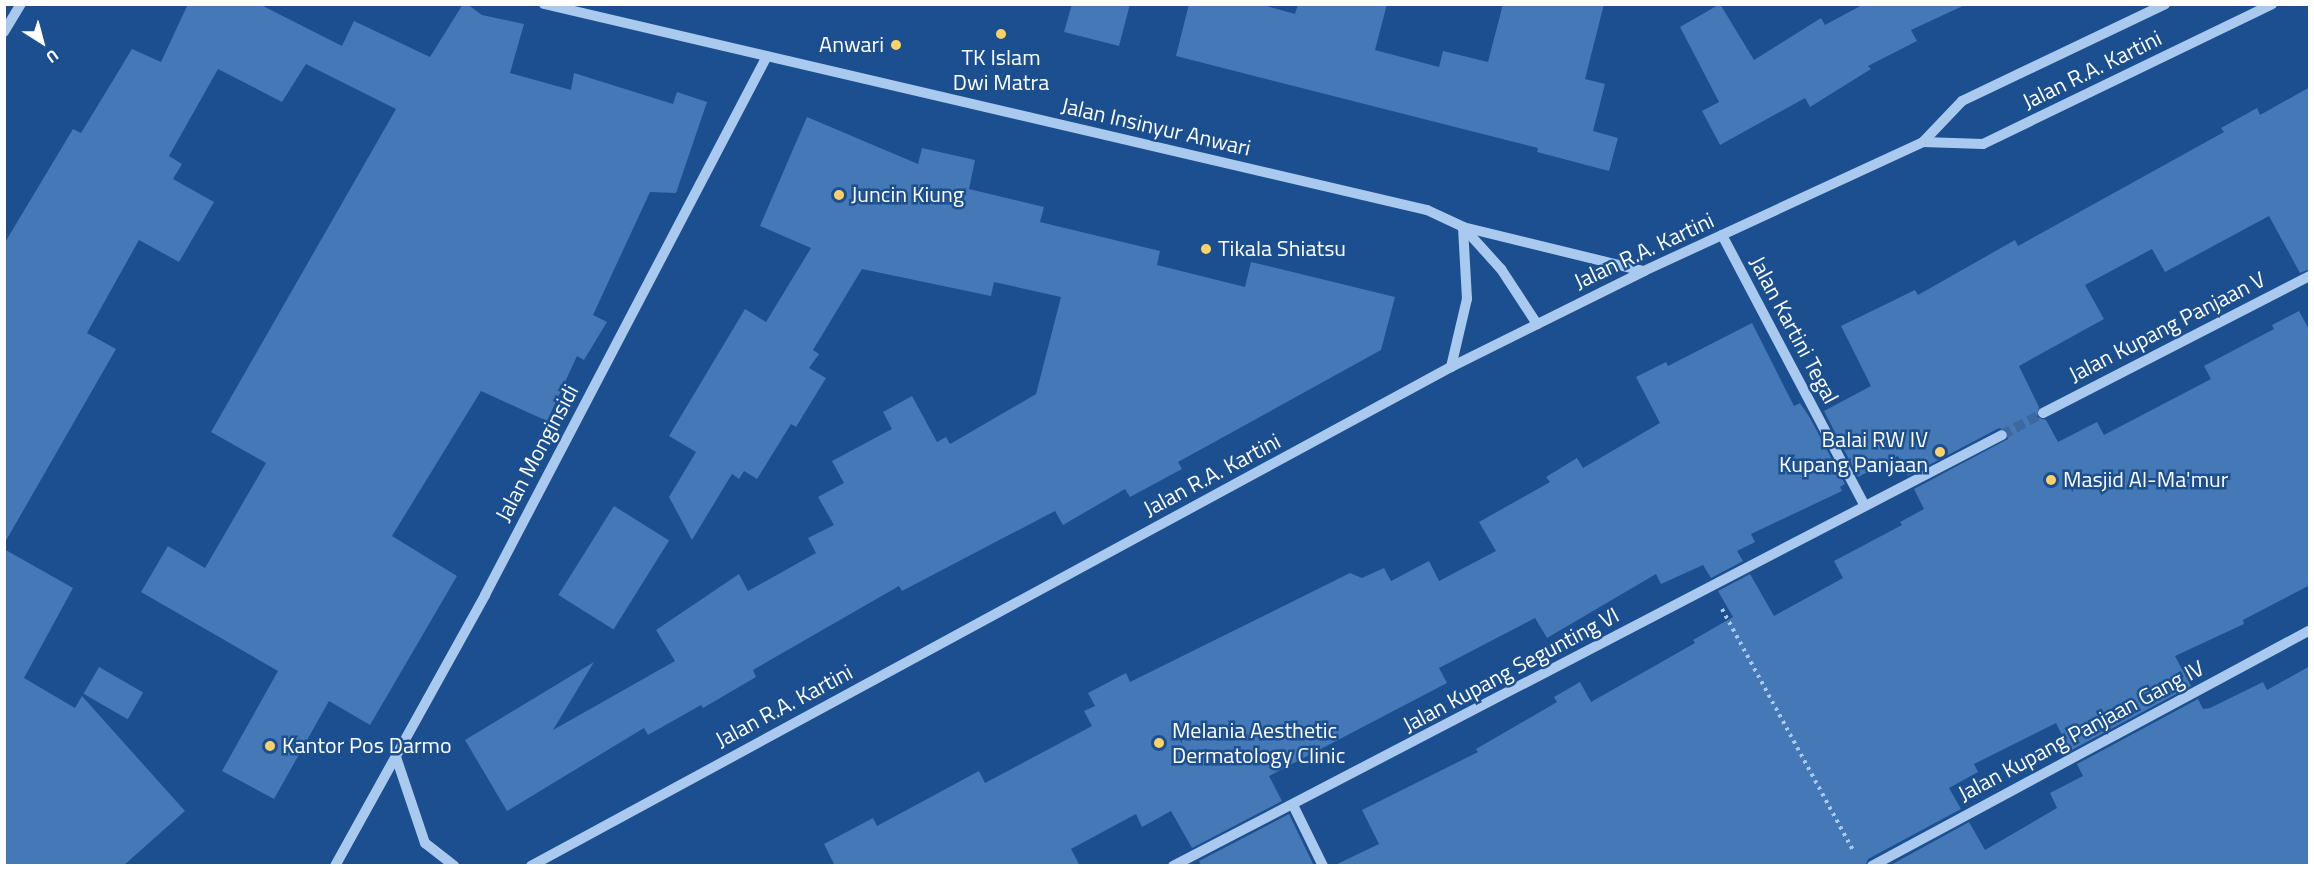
<!DOCTYPE html>
<style>
body{margin:0}
#map{position:relative;width:2314px;height:870px;overflow:hidden;background:#1b4f8f;font-family:"Titillium Web",sans-serif}
div>[style]{position:absolute}
.building>*{inset:0;background:#4478b7;transform-origin:0 0}
.minor-tunnel>*{height:10px;margin-top:-5px;transform-origin:0;background:repeating-linear-gradient(90deg,#3d69a0 0 10px,transparent 0 15px)}
.path>*{height:4px;margin-top:-2px;transform-origin:0;background:repeating-linear-gradient(90deg,#a9c9ee 0 3px,transparent 0 7.5px)}
.minor>*{height:10px;margin:-5px;padding:0 5px;transform-origin:5px;border-radius:5px;background:#a9c9ee}
.dots>*{width:16px;height:16px;translate:-50% -50%;box-sizing:border-box;border:3px solid #1b4f8f;border-radius:50%}
span{translate:-50% -50%;white-space:nowrap;text-align:center;line-height:1.15;-webkit-text-stroke:5px #1b4f8f;paint-order:stroke}
.poi-label{font-size:22px;color:#fff}
.right{translate:-100% -50%;text-align:right}
.left{translate:0 -50%;text-align:left}
.street-label{font-size:22px;color:#fff}
.frame{position:absolute;inset:0;border:6px solid #fff;pointer-events:none}
.north{position:absolute;left:12px;top:12px;width:60px;height:60px;-webkit-text-stroke:4px #1b4f8f;paint-order:stroke;rotate:144deg;font-size:16px;font-weight:700;line-height:24px;text-align:center;color:#fff}
.north::after{content:'';display:block;margin:auto;width:21px;height:27px;background:#fff;clip-path:polygon(50% 0,100% 100%,50% 72%,0 100%)}
</style>
<div id="map">
<div class="building">
<div style="clip-path:polygon(188px 4px,259px 4px,342px 46px,354px 21px,430px 57px,463px 4px,467px 4px,482px 15px,524px 24px,510px 73px,571px 90px,574px 73px,673px 104px,677px 92px,707px 102px,676px 193px,650px 192px,593px 315px,607px 322px,584px 360px,577px 356px,547px 421px,481px 391px,392px 536px,457px 576px,370px 725px,329px 701px,274px 799px,222px 771px,278px 671px,141px 592px,168px 546px,205px 568px,266px 463px,211px 432px,396px 109px,306px 64px,282px 102px,218px 69px,169px 156px,182px 164px,173px 179px,214px 202px,179px 262px,139px 240px,87px 333px,116px 349px,4px 544px,4px 244px,73px 129px,81px 133px,132px 49px,161px 62px)"></div>
<div style="clip-path:polygon(1072px 4px,1130px 4px,1119px 46px,1064px 32px)"></div>
<div style="clip-path:polygon(1189px 4px,1259px 4px,1295px 14px,1298px 4px,1387px 4px,1375px 50px,1439px 67px,1443px 51px,1488px 62px,1503px 4px,1604px 4px,1585px 79px,1605px 84px,1593px 131px,1618px 138px,1609px 171px,1537px 152px,1538px 148px,1176px 56px)"></div>
<div style="clip-path:polygon(1720px 4px,1754px 60px,1821px 18px,1825px 25px,1864px 4px,1967px 4px,1911px 30px,1917px 41px,1868px 66px,1871px 69px,1810px 107px,1805px 98px,1720px 145px,1702px 111px,1719px 102px,1680px 27px)"></div>
<div style="clip-path:polygon(2310px 87px,2310px 269px,2300px 273px,2269px 216px,2165px 272px,2152px 249px,2085px 285px,2104px 319px,2019px 366px,2039px 407px,2037px 417px,2046px 420px,2058px 442px,2097px 422px,2104px 435px,2211px 379px,2204px 366px,2274px 329px,2272px 325px,2299px 311px,2310px 331px,2310px 585px,2243px 620px,2244px 624px,2175px 656px,2191px 686px,2070px 751px,2056px 723px,1974px 764px,1978px 772px,1949px 788px,1961px 809px,1868px 859px,1865px 866px,1333px 866px,1379px 844px,1362px 810px,1478px 752px,1476px 749px,1557px 702px,1554px 697px,1580px 682px,1591px 702px,1695px 643px,1693px 640px,1733px 617px,1718px 591px,1750px 574px,1774px 616px,1843px 578px,1834px 561px,1902px 525px,1900px 522px,1924px 509px,1914px 489px,2008px 439px,2008px 431px,1999px 428px,1908px 476px,1898px 456px,1858px 477px,1824px 411px,1871px 386px,1841px 326px,1915px 290px,1918px 295px,2015px 240px,2018px 246px,2224px 132px,2221px 128px,2257px 108px,2260px 115px)"></div>
<div style="clip-path:polygon(807px 117px,918px 164px,922px 148px,975px 160px,969px 189px,1044px 207px,1040px 222px,1160px 251px,1157px 265px,1245px 287px,1251px 262px,1395px 297px,1381px 350px,1178px 462px,1182px 469px,1130px 497px,1125px 489px,1063px 525px,1055px 511px,902px 591px,899px 586px,753px 670px,756px 677px,703px 708px,701px 705px,648px 735px,644px 728px,507px 811px,465px 740px,594px 662px,553px 730px,675px 661px,656px 630px,739px 574px,748px 591px,816px 553px,808px 538px,834px 525px,818px 497px,844px 483px,832px 461px,892px 429px,883px 412px,912px 396px,937px 442px,946px 437px,950px 444px,1036px 394px,1061px 297px,994px 282px,991px 296px,862px 269px,813px 350px,819px 354px,809px 368px,826px 378px,796px 427px,791px 424px,757px 479px,744px 471px,739px 479px,732px 474px,692px 540px,669px 497px,696px 452px,669px 436px,745px 309px,766px 322px,811px 248px,760px 226px)"></div>
<div style="clip-path:polygon(1752px 323px,1794px 406px,1800px 403px,1810px 418px,1845px 484px,1840px 487px,1842px 491px,1751px 534px,1755px 542px,1737px 551px,1743px 561px,1711px 578px,1703px 565px,1661px 584px,1656px 574px,1547px 638px,1535px 618px,1439px 668px,1447px 683px,1269px 776px,1282px 801px,1192px 848px,1171px 811px,1142px 827px,1136px 814px,1071px 849px,1080px 866px,835px 866px,824px 844px,873px 818px,877px 826px,979px 771px,985px 783px,1092px 726px,1084px 711px,1095px 706px,1088px 693px,1126px 673px,1130px 682px,1350px 573px,1362px 578px,1384px 568px,1391px 581px,1429px 561px,1439px 581px,1496px 551px,1479px 522px,1550px 482px,1546px 477px,1577px 458px,1583px 468px,1660px 423px,1636px 377px,1666px 362px,1668px 366px)"></div>
<div style="left:614px;top:506px;width:65px;height:105px;rotate:32deg"></div>
<div style="clip-path:polygon(4px 549px,73px 588px,24px 678px,75px 708px,82px 696px,185px 811px,123px 866px,4px 866px)"></div>
<div style="clip-path:polygon(2310px 666px,2310px 866px,1889px 866px,1969px 822px,1985px 850px,2057px 808px,2050px 793px,2083px 776px,2077px 764px,2198px 699px,2203px 709px,2210px 708px,2263px 682px,2267px 690px)"></div>
<div style="left:99px;top:667px;width:51px;height:31px;rotate:30deg"></div>
<div style="clip-path:polygon(1289px 814px,1314px 866px,1201px 866px,1199px 861px)"></div>
</div>
<div class="minor-tunnel">
<div style="left:2002px;top:435px;width:47px;rotate:-28.2deg"></div>
</div>
<div class="path">
<div style="left:1722px;top:609px;width:274px;rotate:61.5deg"></div>
</div>
<div class="minor">
<div style="left:544px;top:4px;width:907px;rotate:13.13deg"></div>
<div style="left:1427px;top:210px;width:40px;rotate:25deg"></div>
<div style="left:1463px;top:227px;width:57px;rotate:47.9deg"></div>
<div style="left:1501px;top:269px;width:66px;rotate:56.8deg"></div>
<div style="left:4px;top:32px;width:33px;rotate:-59deg"></div>
<div style="left:1923px;top:142px;width:60px;rotate:1.9deg"></div>
<div style="left:1983px;top:144px;width:321px;rotate:-25.8deg"></div>
<div style="left:1722px;top:235px;width:306px;rotate:62.2deg"></div>
<div style="left:1451px;top:367px;width:70px;rotate:-76.8deg"></div>
<div style="left:1467px;top:299px;width:72px;rotate:-93.2deg"></div>
<div style="left:1463px;top:227px;width:186px;rotate:13.7deg"></div>
<div style="left:2043px;top:413px;width:300px;rotate:-27.2deg"></div>
<div style="left:396px;top:757px;width:91px;rotate:71.4deg"></div>
<div style="left:425px;top:843px;width:37px;rotate:38deg"></div>
<div style="left:1293px;top:805px;width:68px;rotate:63.8deg"></div>
<div style="left:335px;top:866px;width:310px;rotate:-61deg"></div>
<div style="left:485px;top:595px;width:608px;rotate:-62.38deg"></div>
<div style="left:531px;top:866px;width:1047px;rotate:-28.48deg"></div>
<div style="left:1451px;top:367px;width:216px;rotate:-26.4deg"></div>
<div style="left:1644px;top:271px;width:307px;rotate:-24.8deg"></div>
<div style="left:1923px;top:142px;width:57px;rotate:-46.4deg"></div>
<div style="left:1962px;top:101px;width:225px;rotate:-25.5deg"></div>
<div style="left:1173px;top:866px;width:934px;rotate:-27.47deg"></div>
<div style="left:1872px;top:866px;width:498px;rotate:-28.3deg"></div>
</div>
<div class="dots">
<div style="left:1001px;top:34px;background:#ffd166"></div>
<div style="left:896px;top:45px;background:#ffd166"></div>
<div style="left:839px;top:195px;background:#ffd166"></div>
<div style="left:1206px;top:249px;background:#ffd166"></div>
<div style="left:1940px;top:452px;background:#ffd166"></div>
<div style="left:2051px;top:480px;background:#ffd166"></div>
<div style="left:1159px;top:743px;background:#ffd166"></div>
<div style="left:270px;top:746px;background:#ffd166"></div>
</div>
<div class="poi-label">
<span class="right" style="left:884px;top:45px">Anwari</span>
<span style="left:1001px;top:70px">TK Islam<br>Dwi Matra</span>
<span class="left" style="left:851px;top:195px">Juncin Kiung</span>
<span class="left" style="left:1218px;top:249px">Tikala Shiatsu</span>
<span class="right" style="left:1928px;top:452px">Balai RW IV<br>Kupang Panjaan</span>
<span class="left" style="left:2063px;top:480px">Masjid Al-Ma'mur</span>
<span class="left" style="left:1172px;top:743px">Melania Aesthetic<br>Dermatology Clinic</span>
<span class="left" style="left:282px;top:746px">Kantor Pos Darmo</span>
</div>
<div class="street-label">
<span style="left:2092px;top:70px;rotate:-26deg">Jalan R.A. Kartini</span>
<span style="left:1156px;top:127px;rotate:13deg">Jalan Insinyur Anwari</span>
<span style="left:1644px;top:251px;rotate:-25deg">Jalan R.A. Kartini</span>
<span style="left:2167px;top:327px;rotate:-27deg">Jalan Kupang Panjaan V</span>
<span style="left:1794px;top:330px;rotate:62deg">Jalan Kartini Tegal</span>
<span style="left:537px;top:453px;rotate:-62deg">Jalan Monginsidi</span>
<span style="left:1212px;top:475px;rotate:-28deg">Jalan R.A. Kartini</span>
<span style="left:1511px;top:670px;rotate:-28deg">Jalan Kupang Segunting VI</span>
<span style="left:784px;top:706px;rotate:-28deg">Jalan R.A. Kartini</span>
<span style="left:2081px;top:731px;rotate:-28deg">Jalan Kupang Panjaan Gang IV</span>
</div>
<div class="frame"></div>
<div class="north">U</div>
</div>
